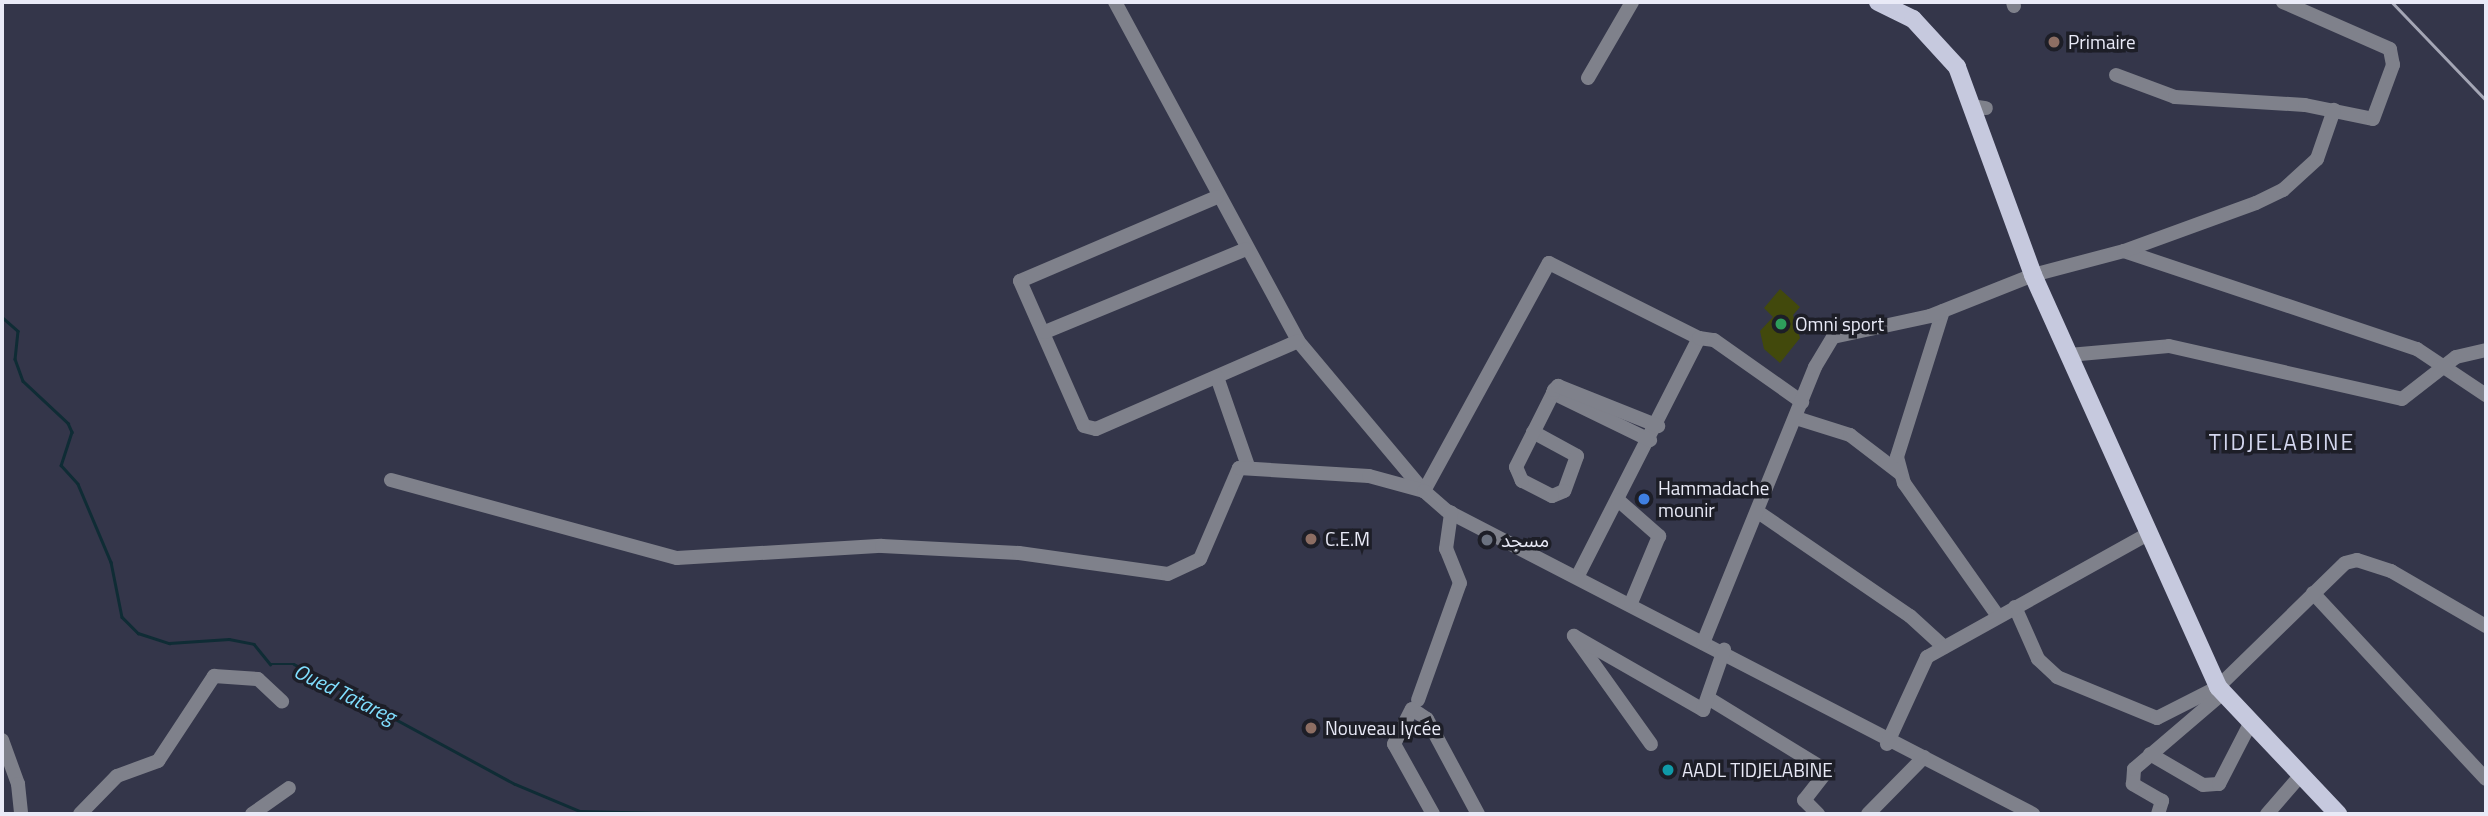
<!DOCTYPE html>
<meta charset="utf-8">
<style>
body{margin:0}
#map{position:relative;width:2488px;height:816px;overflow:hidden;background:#34364a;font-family:"Titillium Web","Noto Sans Arabic",sans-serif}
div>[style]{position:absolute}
.green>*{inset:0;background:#42490c}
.stream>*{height:2.5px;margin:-1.25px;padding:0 1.25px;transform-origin:1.25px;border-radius:1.25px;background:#0f2c35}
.minor>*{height:14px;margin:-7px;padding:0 7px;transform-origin:7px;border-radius:7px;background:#7f818b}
.major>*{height:18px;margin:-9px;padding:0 9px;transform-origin:9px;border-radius:9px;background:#c6c9de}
.rail>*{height:2.5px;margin:-1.25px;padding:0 1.25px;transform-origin:1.25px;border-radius:1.25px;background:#a4a6b5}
.dots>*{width:19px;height:19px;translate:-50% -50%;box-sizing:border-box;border:4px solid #1d1e27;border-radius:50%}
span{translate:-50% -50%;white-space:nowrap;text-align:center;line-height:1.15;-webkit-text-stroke:7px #1d1e27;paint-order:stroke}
.poi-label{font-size:19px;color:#e9eaf7}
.left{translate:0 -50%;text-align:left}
.water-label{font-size:21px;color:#80dfff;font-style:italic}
.quarter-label{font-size:23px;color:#d3d6ee;letter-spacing:2px}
.frame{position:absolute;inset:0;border:4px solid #e9eaf7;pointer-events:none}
</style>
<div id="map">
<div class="green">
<div style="clip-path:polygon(1780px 289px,1800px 307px,1793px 315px,1800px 338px,1780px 363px,1764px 349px,1760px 331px,1773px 317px,1764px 308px)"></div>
</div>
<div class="stream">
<div style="left:2px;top:317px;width:21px;rotate:41deg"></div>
<div style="left:18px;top:331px;width:28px;rotate:96deg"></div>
<div style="left:15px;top:359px;width:23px;rotate:70deg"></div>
<div style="left:23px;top:381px;width:62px;rotate:43deg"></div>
<div style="left:68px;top:423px;width:10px;rotate:66deg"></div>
<div style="left:72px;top:432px;width:35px;rotate:108deg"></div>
<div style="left:61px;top:465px;width:25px;rotate:48deg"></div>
<div style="left:78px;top:484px;width:85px;rotate:67.1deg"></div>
<div style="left:111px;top:562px;width:56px;rotate:78.7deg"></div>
<div style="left:122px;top:617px;width:23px;rotate:45deg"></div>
<div style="left:138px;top:633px;width:33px;rotate:18deg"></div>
<div style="left:169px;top:643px;width:60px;rotate:-3.8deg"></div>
<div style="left:229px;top:639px;width:25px;rotate:11deg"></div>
<div style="left:254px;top:644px;width:26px;rotate:51deg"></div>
<div style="left:270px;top:664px;width:24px"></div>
<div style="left:294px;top:664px;width:251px;rotate:28.5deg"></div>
<div style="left:515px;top:784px;width:70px;rotate:22.6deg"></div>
<div style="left:580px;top:811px;width:123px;rotate:1.4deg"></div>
</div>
<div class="minor">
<div style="left:1115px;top:2px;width:385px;rotate:61.6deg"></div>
<div style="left:1298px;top:341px;width:196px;rotate:50deg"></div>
<div style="left:1424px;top:491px;width:260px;rotate:-61.3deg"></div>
<div style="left:1549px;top:263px;width:168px;rotate:26.6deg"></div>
<div style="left:1699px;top:338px;width:265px;rotate:117deg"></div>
<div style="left:2013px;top:2px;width:4px;rotate:76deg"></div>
<div style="left:2116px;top:75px;width:63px;rotate:20.4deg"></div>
<div style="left:2175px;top:97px;width:130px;rotate:3.5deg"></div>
<div style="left:2305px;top:105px;width:69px;rotate:11.6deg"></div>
<div style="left:2373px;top:119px;width:58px;rotate:-69.7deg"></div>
<div style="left:2393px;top:65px;width:16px;rotate:-101deg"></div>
<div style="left:2390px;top:49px;width:117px;rotate:-156.3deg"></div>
<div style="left:1588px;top:78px;width:88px;rotate:-59.9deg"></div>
<div style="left:1971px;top:106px;width:15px;rotate:8deg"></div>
<div style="left:1217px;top:197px;width:214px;rotate:156.9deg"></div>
<div style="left:1020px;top:281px;width:158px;rotate:66.2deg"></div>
<div style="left:1084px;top:426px;width:12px;rotate:14deg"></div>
<div style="left:1096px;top:429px;width:220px;rotate:-23.5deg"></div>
<div style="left:2124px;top:251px;width:309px;rotate:18.5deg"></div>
<div style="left:2417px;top:349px;width:83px;rotate:33.7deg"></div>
<div style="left:1943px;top:311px;width:153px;rotate:107.5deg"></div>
<div style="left:1897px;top:457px;width:27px;rotate:75deg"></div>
<div style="left:1904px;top:483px;width:161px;rotate:54.8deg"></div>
<div style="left:1045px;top:332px;width:217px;rotate:-22.4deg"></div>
<div style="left:1699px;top:338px;width:15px;rotate:8deg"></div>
<div style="left:1714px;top:340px;width:108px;rotate:35.2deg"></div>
<div style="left:2069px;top:355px;width:100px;rotate:-5.1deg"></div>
<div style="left:2169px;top:346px;width:239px;rotate:12.8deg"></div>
<div style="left:2402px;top:399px;width:68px;rotate:-37.9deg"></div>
<div style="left:2456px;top:357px;width:31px;rotate:-13deg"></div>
<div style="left:1217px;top:377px;width:94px;rotate:70.8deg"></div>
<div style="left:1553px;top:393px;width:108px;rotate:25.9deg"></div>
<div style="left:1796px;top:418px;width:57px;rotate:17.5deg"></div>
<div style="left:1850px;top:435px;width:64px;rotate:37.4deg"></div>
<div style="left:1533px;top:432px;width:50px;rotate:28.6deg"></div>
<div style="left:1577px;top:456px;width:37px;rotate:110deg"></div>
<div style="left:1564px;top:491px;width:13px;rotate:157deg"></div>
<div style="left:1552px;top:496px;width:34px;rotate:-153deg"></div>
<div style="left:1522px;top:481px;width:15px;rotate:-113deg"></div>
<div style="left:1516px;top:467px;width:83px;rotate:-63.4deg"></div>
<div style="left:1553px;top:393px;width:3px;rotate:-72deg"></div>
<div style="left:1554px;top:390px;width:6px;rotate:-45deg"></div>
<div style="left:1558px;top:386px;width:108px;rotate:21.8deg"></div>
<div style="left:391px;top:480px;width:296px;rotate:15.3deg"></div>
<div style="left:677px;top:558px;width:205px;rotate:-3.4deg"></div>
<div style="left:882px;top:546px;width:137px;rotate:2.9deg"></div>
<div style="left:1019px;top:553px;width:150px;rotate:8deg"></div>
<div style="left:1168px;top:574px;width:35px;rotate:-25deg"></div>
<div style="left:1200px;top:559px;width:99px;rotate:-66.8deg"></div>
<div style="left:1239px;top:468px;width:130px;rotate:3.5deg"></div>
<div style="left:1369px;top:476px;width:57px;rotate:15.3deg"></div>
<div style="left:1424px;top:491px;width:30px;rotate:41deg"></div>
<div style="left:1447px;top:511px;width:660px;rotate:27.34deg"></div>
<div style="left:1618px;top:500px;width:55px;rotate:41.3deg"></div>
<div style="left:1659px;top:536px;width:73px;rotate:112.7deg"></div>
<div style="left:1758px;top:512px;width:184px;rotate:34.4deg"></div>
<div style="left:1910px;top:616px;width:46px;rotate:42.4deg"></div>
<div style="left:2313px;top:593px;width:254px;rotate:47.1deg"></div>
<div style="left:2015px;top:607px;width:57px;rotate:66.1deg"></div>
<div style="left:2038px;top:659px;width:26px;rotate:43deg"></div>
<div style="left:2057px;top:677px;width:108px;rotate:22.3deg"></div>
<div style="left:2157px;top:718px;width:68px;rotate:-26.9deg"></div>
<div style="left:2218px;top:687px;width:177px;rotate:-44.3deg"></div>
<div style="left:2345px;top:563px;width:12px;rotate:-14deg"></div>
<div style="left:2357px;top:560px;width:36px;rotate:18deg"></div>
<div style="left:2391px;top:571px;width:110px;rotate:30.1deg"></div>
<div style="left:1703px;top:643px;width:298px;rotate:-67.9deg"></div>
<div style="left:1815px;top:367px;width:35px;rotate:-59deg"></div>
<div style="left:1833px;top:337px;width:99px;rotate:-12.2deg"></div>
<div style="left:1930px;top:316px;width:111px;rotate:-21.7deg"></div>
<div style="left:2033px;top:275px;width:94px;rotate:-14.8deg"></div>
<div style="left:2124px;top:251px;width:140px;rotate:-20deg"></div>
<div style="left:2256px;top:203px;width:30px;rotate:-26deg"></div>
<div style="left:2283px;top:190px;width:46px;rotate:-42.4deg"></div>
<div style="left:2317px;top:159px;width:52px;rotate:-70.9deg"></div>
<div style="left:1708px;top:698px;width:140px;rotate:31.5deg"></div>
<div style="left:1827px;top:771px;width:37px;rotate:128deg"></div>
<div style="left:1804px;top:800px;width:20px;rotate:45deg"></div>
<div style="left:1418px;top:700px;width:124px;rotate:-70.3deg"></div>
<div style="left:1460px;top:583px;width:37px;rotate:-112deg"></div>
<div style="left:1446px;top:549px;width:37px;rotate:-82deg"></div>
<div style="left:2px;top:740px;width:47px;rotate:70deg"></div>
<div style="left:18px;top:784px;width:30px;rotate:84deg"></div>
<div style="left:1651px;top:744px;width:133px;rotate:-125.5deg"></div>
<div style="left:1574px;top:636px;width:149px;rotate:29.8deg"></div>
<div style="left:1703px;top:710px;width:64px;rotate:-70.7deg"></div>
<div style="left:1887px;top:744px;width:96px;rotate:-65.3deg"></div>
<div style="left:1927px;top:657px;width:253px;rotate:-29.1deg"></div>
<div style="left:2150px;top:754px;width:61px;rotate:30.3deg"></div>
<div style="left:2203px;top:785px;width:16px;rotate:-4deg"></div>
<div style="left:2219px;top:784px;width:68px;rotate:-62.7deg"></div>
<div style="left:80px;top:814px;width:53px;rotate:-45.8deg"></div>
<div style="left:117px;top:776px;width:44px;rotate:-20.1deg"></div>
<div style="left:158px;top:761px;width:102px;rotate:-56.6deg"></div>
<div style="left:214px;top:676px;width:44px;rotate:3.9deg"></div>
<div style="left:258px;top:679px;width:33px;rotate:43deg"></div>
<div style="left:252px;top:814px;width:45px;rotate:-35.1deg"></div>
<div style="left:1433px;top:814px;width:80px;rotate:-119.1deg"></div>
<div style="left:1394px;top:744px;width:39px;rotate:-63deg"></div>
<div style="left:1412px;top:709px;width:18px;rotate:34deg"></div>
<div style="left:1427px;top:719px;width:108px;rotate:61.8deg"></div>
<div style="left:1868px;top:814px;width:80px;rotate:-45.5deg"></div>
<div style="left:2158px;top:814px;width:14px;rotate:-73deg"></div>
<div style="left:2162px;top:801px;width:34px;rotate:-150deg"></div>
<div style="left:2133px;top:784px;width:15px;rotate:-86deg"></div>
<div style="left:2134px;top:769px;width:117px;rotate:-40.5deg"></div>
<div style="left:2267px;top:814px;width:50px;rotate:-49deg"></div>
</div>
<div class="major">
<div style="left:1878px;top:2px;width:39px;rotate:26deg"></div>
<div style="left:1913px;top:19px;width:65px;rotate:47.5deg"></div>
<div style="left:1957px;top:67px;width:221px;rotate:69.9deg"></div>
<div style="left:2033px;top:275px;width:452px;rotate:65.8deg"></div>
<div style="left:2218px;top:687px;width:175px;rotate:46.6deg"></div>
</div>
<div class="rail">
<div style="left:2392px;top:2px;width:136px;rotate:46.2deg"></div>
</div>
<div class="dots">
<div style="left:2054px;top:42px;background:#8d6e63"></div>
<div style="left:1781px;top:324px;background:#2e9e5b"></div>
<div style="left:1644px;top:499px;background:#3f7fe0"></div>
<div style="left:1311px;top:539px;background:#8d6e63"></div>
<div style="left:1487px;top:540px;background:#6b7280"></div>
<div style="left:1311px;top:728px;background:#8d6e63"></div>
<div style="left:1668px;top:770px;background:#0f9aa8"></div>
</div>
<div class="poi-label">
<span class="left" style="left:2068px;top:42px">Primaire</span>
<span class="left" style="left:1795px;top:324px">Omni sport</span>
<span class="left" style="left:1658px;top:499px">Hammadache<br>mounir</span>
<span class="left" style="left:1325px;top:539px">C.E.M</span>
<span class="left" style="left:1501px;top:540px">مسجد</span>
<span class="left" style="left:1325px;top:728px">Nouveau lycée</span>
<span class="left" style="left:1682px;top:770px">AADL TIDJELABINE</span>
</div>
<div class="water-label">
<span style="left:345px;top:693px;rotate:26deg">Oued Tatareg</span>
</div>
<div class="quarter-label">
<span style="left:2282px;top:442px">TIDJELABINE</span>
</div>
<div class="frame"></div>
</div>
